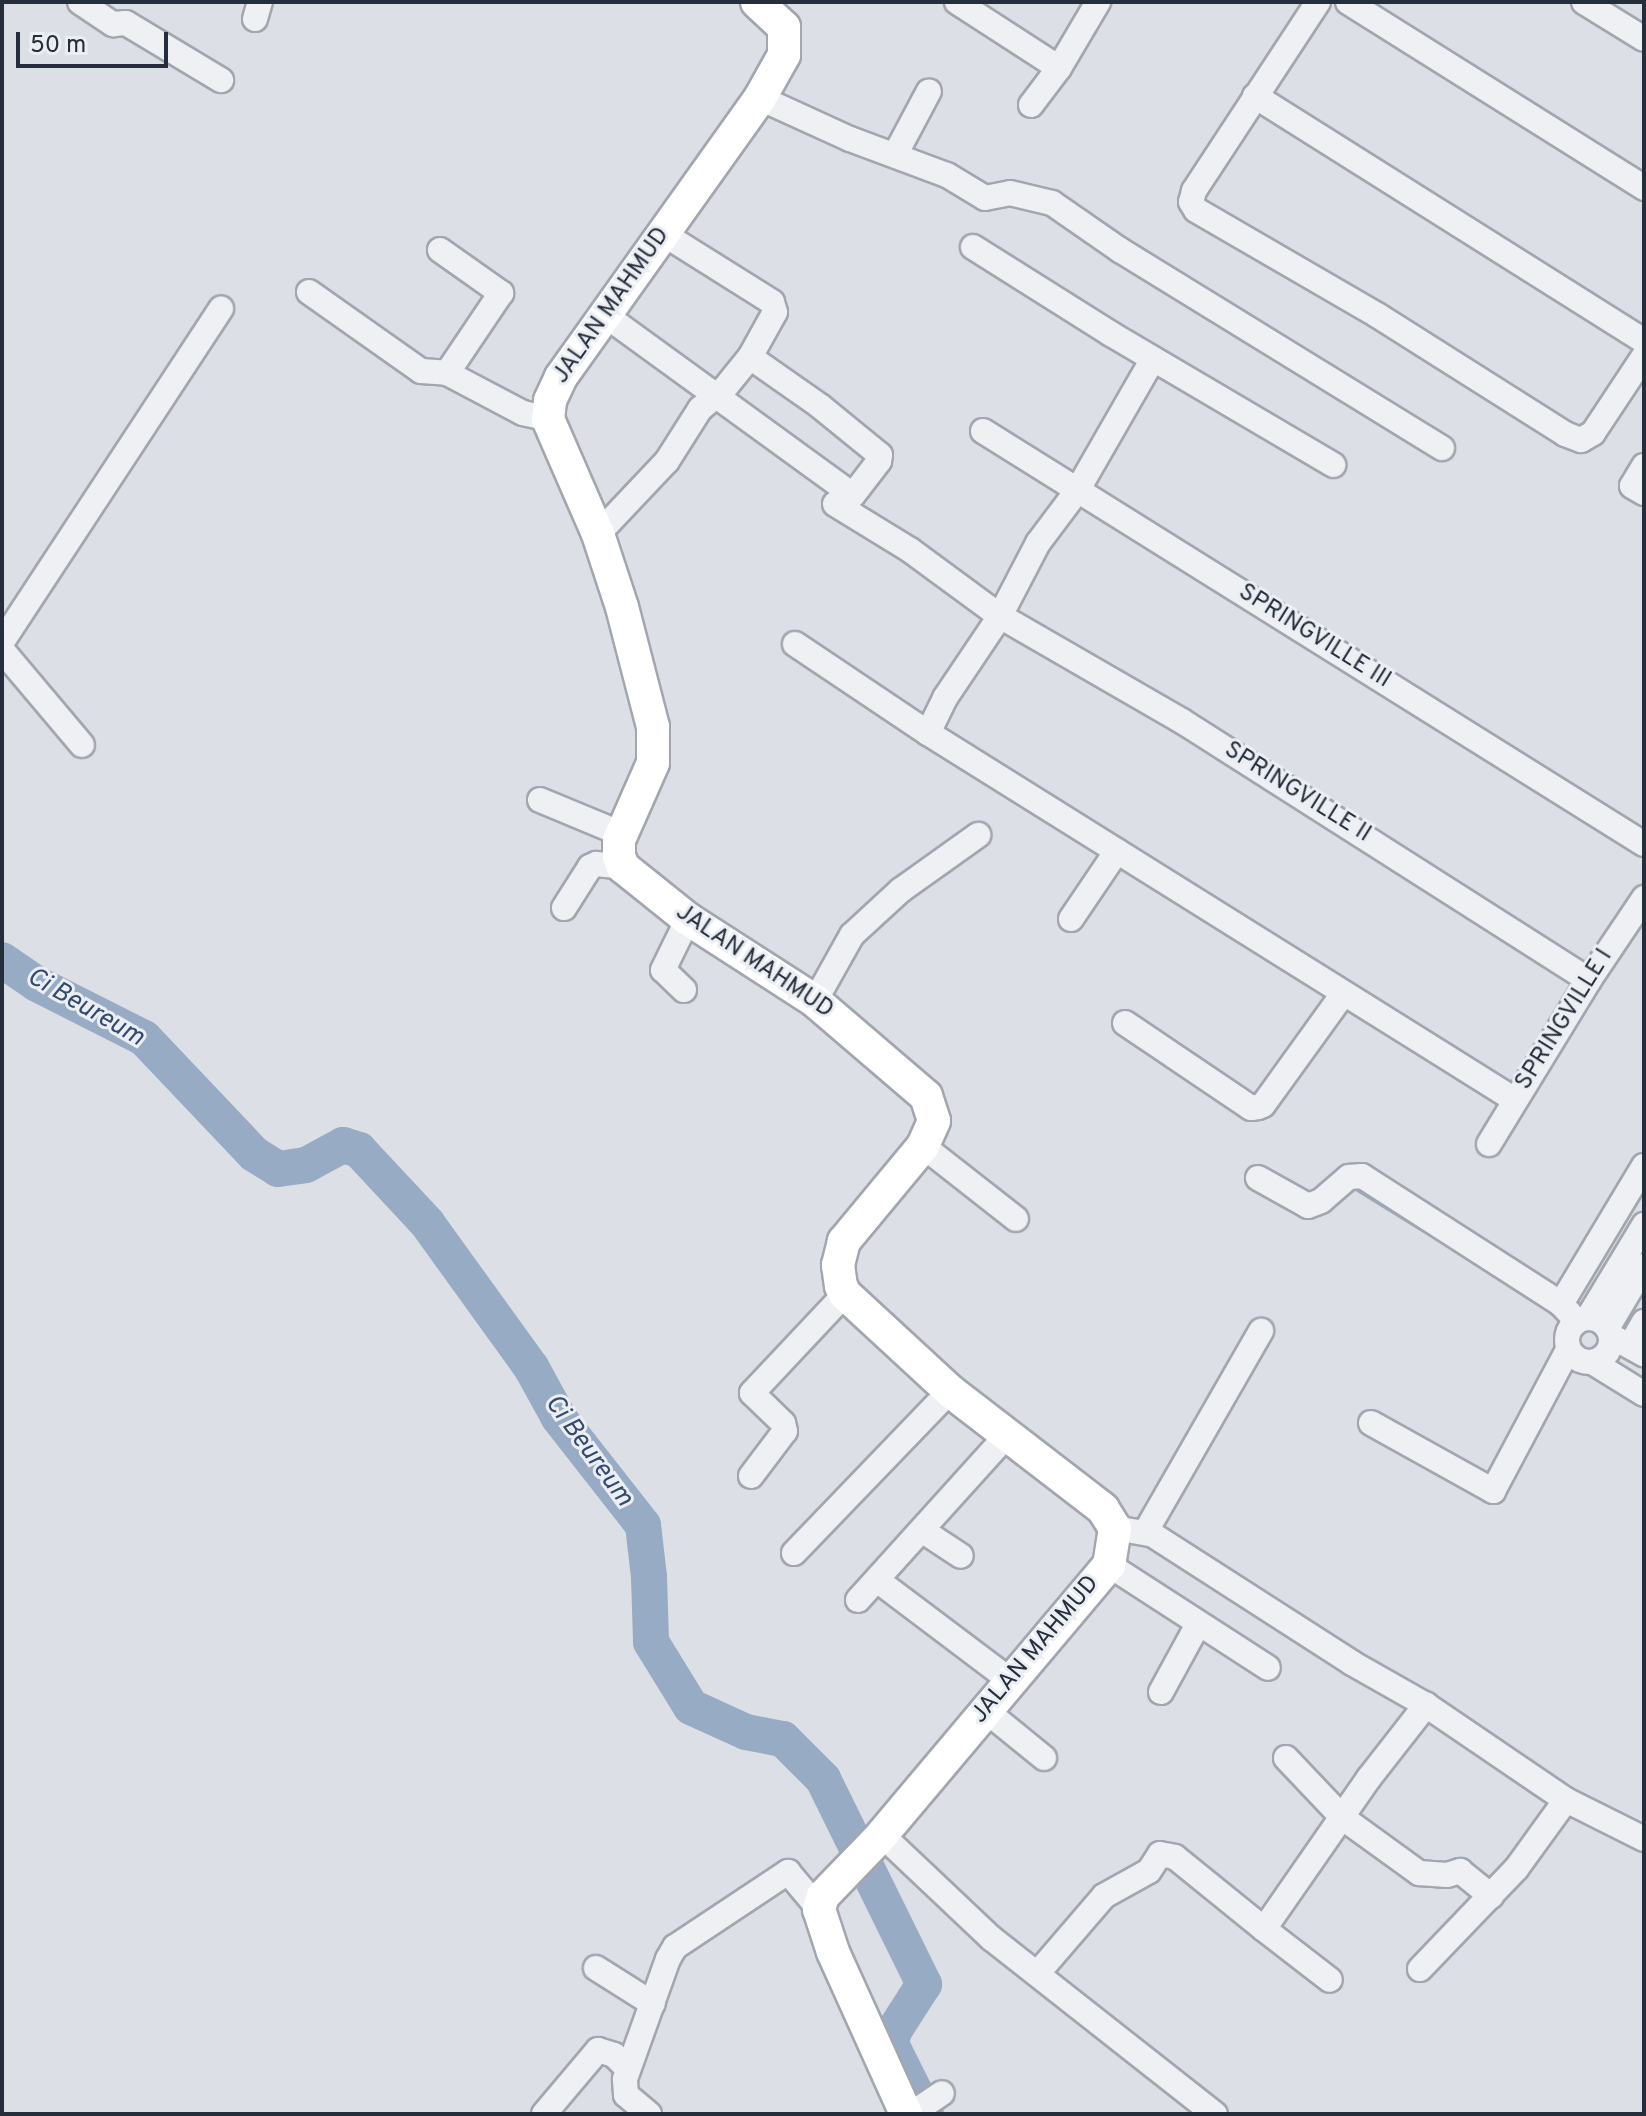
<!DOCTYPE html>
<style>
body{margin:0}
#map{position:relative;width:1646px;height:2116px;overflow:hidden;background:#dcdfe5;font-family:Overpass,sans-serif}
div>[style]{position:absolute}
.stream>*{height:6px;margin:-3px;padding:0 3px;transform-origin:3px;border-radius:3px;background:#98abc5}
.river>*{height:36px;margin:-18px;padding:0 18px;transform-origin:18px;border-radius:18px;background:#98abc5}
.roads{filter:drop-shadow(2px 0 #a2a6af) drop-shadow(-2px 0 #a2a6af) drop-shadow(0 2px #a2a6af) drop-shadow(0 -2px #a2a6af)}
.street>*{height:24px;margin:-12px;padding:0 12px;transform-origin:12px;border-radius:12px;background:#eef0f4}
.street>.ring{margin:-12px;padding:0;box-sizing:content-box;background:none;border:24px solid #eef0f4;border-radius:50%}
.secondary>*{height:32px;margin:-16px;padding:0 16px;transform-origin:16px;border-radius:16px;background:#fff}
span{translate:-50% -50%;white-space:nowrap;text-align:center;line-height:1.15;-webkit-text-stroke:6px #ebeef3;paint-order:stroke}
.street-label{font-size:24px;color:#262d3b}
.water-label{font-size:26px;color:#33496d;font-style:italic}
.frame{position:absolute;inset:0;border:4px solid #262d3b;pointer-events:none}
.scale{position:absolute;left:16px;top:32px;width:152px;height:36px;box-sizing:border-box;border:4px solid #262d3b;border-top:0;padding-left:10px;font-size:24px;line-height:28px;white-space:nowrap;color:#262d3b;-webkit-text-stroke:6px #ebeef3;paint-order:stroke}
</style>
<div id="map">
<div class="stream">
<div style="left:1353px;top:1186px;width:80px;rotate:31.7deg"></div>
</div>
<div class="river">
<div style="left:2px;top:960px;width:42px;rotate:34.4deg"></div>
<div style="left:37px;top:984px;width:120px;rotate:26.8deg"></div>
<div style="left:144px;top:1038px;width:160px;rotate:46.5deg"></div>
<div style="left:254px;top:1154px;width:28px;rotate:32deg"></div>
<div style="left:278px;top:1169px;width:28px;rotate:-8deg"></div>
<div style="left:306px;top:1165px;width:42px;rotate:-28.4deg"></div>
<div style="left:343px;top:1145px;width:17px;rotate:17deg"></div>
<div style="left:359px;top:1150px;width:100px;rotate:47deg"></div>
<div style="left:427px;top:1223px;width:178px;rotate:54.2deg"></div>
<div style="left:531px;top:1367px;width:58px;rotate:61.2deg"></div>
<div style="left:559px;top:1418px;width:136px;rotate:51.9deg"></div>
<div style="left:643px;top:1525px;width:52px;rotate:83.4deg"></div>
<div style="left:649px;top:1577px;width:65px;rotate:88.2deg"></div>
<div style="left:651px;top:1642px;width:76px;rotate:58.4deg"></div>
<div style="left:691px;top:1707px;width:60px;rotate:24.4deg"></div>
<div style="left:746px;top:1732px;width:38px;rotate:11deg"></div>
<div style="left:783px;top:1739px;width:57px;rotate:45deg"></div>
<div style="left:823px;top:1779px;width:229px;rotate:63.8deg"></div>
<div style="left:924px;top:1984px;width:56px;rotate:122.6deg"></div>
<div style="left:894px;top:2031px;width:13px;rotate:103deg"></div>
<div style="left:891px;top:2044px;width:78px;rotate:63.4deg"></div>
</div>
<div class="roads">
<div class="street">
<div style="left:80px;top:2px;width:40px;rotate:34deg"></div>
<div style="left:113px;top:24px;width:13px;rotate:-4deg"></div>
<div style="left:126px;top:23px;width:111px;rotate:31deg"></div>
<div style="left:957px;top:2px;width:121px;rotate:32.9deg"></div>
<div style="left:1318px;top:2px;width:226px;rotate:123.3deg"></div>
<div style="left:1194px;top:191px;width:11px;rotate:105deg"></div>
<div style="left:1191px;top:202px;width:9px;rotate:58deg"></div>
<div style="left:1196px;top:210px;width:209px;rotate:30.1deg"></div>
<div style="left:1377px;top:315px;width:222px;rotate:32.3deg"></div>
<div style="left:1565px;top:434px;width:17px;rotate:21deg"></div>
<div style="left:1581px;top:440px;width:14px;rotate:-30deg"></div>
<div style="left:1593px;top:433px;width:92px;rotate:-56.5deg"></div>
<div style="left:1348px;top:2px;width:350px;rotate:32.1deg"></div>
<div style="left:1584px;top:2px;width:70px;rotate:31.7deg"></div>
<div style="left:255px;top:19px;width:18px;rotate:-74deg"></div>
<div style="left:1255px;top:96px;width:460px;rotate:32.2deg"></div>
<div style="left:760px;top:98px;width:99px;rotate:24.5deg"></div>
<div style="left:850px;top:139px;width:103px;rotate:20.4deg"></div>
<div style="left:947px;top:175px;width:44px;rotate:31.2deg"></div>
<div style="left:985px;top:198px;width:25px;rotate:-11deg"></div>
<div style="left:1010px;top:193px;width:43px;rotate:13.4deg"></div>
<div style="left:1052px;top:203px;width:83px;rotate:34.7deg"></div>
<div style="left:1120px;top:250px;width:378px;rotate:31.6deg"></div>
<div style="left:1031px;top:105px;width:46px;rotate:-52.9deg"></div>
<div style="left:1059px;top:68px;width:77px;rotate:-59.4deg"></div>
<div style="left:895px;top:155px;width:72px;rotate:-62deg"></div>
<div style="left:973px;top:247px;width:163px;rotate:32.2deg"></div>
<div style="left:1111px;top:334px;width:258px;rotate:30.5deg"></div>
<div style="left:440px;top:250px;width:75px;rotate:35.2deg"></div>
<div style="left:501px;top:293px;width:97px;rotate:124deg"></div>
<div style="left:309px;top:292px;width:137px;rotate:35.2deg"></div>
<div style="left:421px;top:371px;width:26px;rotate:4deg"></div>
<div style="left:447px;top:373px;width:86px;rotate:27.8deg"></div>
<div style="left:523px;top:413px;width:26px;rotate:13deg"></div>
<div style="left:605px;top:315px;width:306px;rotate:36deg"></div>
<div style="left:853px;top:495px;width:43px;rotate:-52.6deg"></div>
<div style="left:879px;top:461px;width:6px;rotate:-81deg"></div>
<div style="left:880px;top:455px;width:77px;rotate:-140.8deg"></div>
<div style="left:820px;top:406px;width:85px;rotate:-145deg"></div>
<div style="left:983px;top:431px;width:779px;rotate:32deg"></div>
<div style="left:1644px;top:466px;width:23px;rotate:121deg"></div>
<div style="left:1632px;top:486px;width:14px;rotate:30deg"></div>
<div style="left:835px;top:504px;width:88px;rotate:31.5deg"></div>
<div style="left:910px;top:550px;width:112px;rotate:36.3deg"></div>
<div style="left:1000px;top:616px;width:210px;rotate:30deg"></div>
<div style="left:1182px;top:721px;width:482px;rotate:32.5deg"></div>
<div style="left:598px;top:534px;width:100px;rotate:-46.6deg"></div>
<div style="left:667px;top:461px;width:62px;rotate:-57.6deg"></div>
<div style="left:700px;top:409px;width:31px;rotate:-40deg"></div>
<div style="left:724px;top:389px;width:41px;rotate:-50.9deg"></div>
<div style="left:750px;top:357px;width:51px;rotate:-60.9deg"></div>
<div style="left:775px;top:312px;width:10px;rotate:-107deg"></div>
<div style="left:772px;top:302px;width:130px;rotate:-147.9deg"></div>
<div style="left:2px;top:642px;width:399px;rotate:-56.7deg"></div>
<div style="left:795px;top:644px;width:160px;rotate:33.8deg"></div>
<div style="left:928px;top:733px;width:692px;rotate:32.01deg"></div>
<div style="left:2px;top:650px;width:124px;rotate:49.9deg"></div>
<div style="left:928px;top:733px;width:39px;rotate:-64deg"></div>
<div style="left:945px;top:698px;width:99px;rotate:-56.1deg"></div>
<div style="left:1000px;top:616px;width:82px;rotate:-62.5deg"></div>
<div style="left:1038px;top:543px;width:65px;rotate:-53.1deg"></div>
<div style="left:1077px;top:491px;width:152px;rotate:-60.1deg"></div>
<div style="left:540px;top:800px;width:89px;rotate:22.5deg"></div>
<div style="left:564px;top:908px;width:49px;rotate:-57.6deg"></div>
<div style="left:590px;top:867px;width:7px;rotate:-27deg"></div>
<div style="left:596px;top:864px;width:27px;rotate:6deg"></div>
<div style="left:1071px;top:919px;width:82px;rotate:-55.9deg"></div>
<div style="left:684px;top:990px;width:29px;rotate:-136deg"></div>
<div style="left:663px;top:970px;width:57px;rotate:-63.9deg"></div>
<div style="left:815px;top:1001px;width:76px;rotate:-60.7deg"></div>
<div style="left:852px;top:935px;width:67px;rotate:-42.6deg"></div>
<div style="left:901px;top:890px;width:95px;rotate:-35.5deg"></div>
<div style="left:1125px;top:1023px;width:152px;rotate:34deg"></div>
<div style="left:1251px;top:1108px;width:7px;rotate:-8deg"></div>
<div style="left:1258px;top:1107px;width:5px;rotate:-22deg"></div>
<div style="left:1263px;top:1105px;width:137px;rotate:-54.2deg"></div>
<div style="left:1489px;top:1144px;width:192px;rotate:-58.6deg"></div>
<div style="left:1589px;top:980px;width:99px;rotate:-56.1deg"></div>
<div style="left:923px;top:1146px;width:118px;rotate:38.1deg"></div>
<div style="left:1258px;top:1178px;width:57px;rotate:29.2deg"></div>
<div style="left:1308px;top:1206px;width:14px;rotate:-21deg"></div>
<div style="left:1321px;top:1201px;width:37px;rotate:-41deg"></div>
<div style="left:1349px;top:1177px;width:13px;rotate:-4deg"></div>
<div style="left:1362px;top:1176px;width:237px;rotate:32.7deg"></div>
<div style="left:1561px;top:1304px;width:23px;rotate:47deg"></div>
<div style="left:1561px;top:1304px;width:161px;rotate:-59deg"></div>
<div class="ring" style="left:1567px;top:1318px;width:20px;height:20px"></div>
<div style="left:1588px;top:1318px;width:109px;rotate:-58.9deg"></div>
<div style="left:1608px;top:1327px;width:71px;rotate:-59.5deg"></div>
<div style="left:1611px;top:1336px;width:38px;rotate:29deg"></div>
<div style="left:1630px;top:1346px;width:28px;rotate:-60deg"></div>
<div style="left:1594px;top:1363px;width:59px;rotate:31.8deg"></div>
<div style="left:1371px;top:1423px;width:140px;rotate:29.1deg"></div>
<div style="left:1493px;top:1491px;width:160px;rotate:-62deg"></div>
<div style="left:751px;top:1476px;width:56px;rotate:-52.9deg"></div>
<div style="left:785px;top:1431px;width:8px;rotate:-104deg"></div>
<div style="left:783px;top:1423px;width:43px;rotate:-135.9deg"></div>
<div style="left:752px;top:1393px;width:136px;rotate:-46.8deg"></div>
<div style="left:1115px;top:1528px;width:39px;rotate:10deg"></div>
<div style="left:1153px;top:1535px;width:237px;rotate:32.7deg"></div>
<div style="left:1352px;top:1663px;width:85px;rotate:29.6deg"></div>
<div style="left:1426px;top:1705px;width:169px;rotate:34.2deg"></div>
<div style="left:1566px;top:1800px;width:87px;rotate:26.6deg"></div>
<div style="left:923px;top:1531px;width:45px;rotate:33.3deg"></div>
<div style="left:1146px;top:1531px;width:231px;rotate:-60.1deg"></div>
<div style="left:794px;top:1553px;width:225px;rotate:-46.1deg"></div>
<div style="left:1109px;top:1565px;width:189px;rotate:32.9deg"></div>
<div style="left:877px;top:1580px;width:168px;rotate:37deg"></div>
<div style="left:858px;top:1600px;width:222px;rotate:-47.9deg"></div>
<div style="left:1161px;top:1692px;width:77px;rotate:-61.4deg"></div>
<div style="left:985px;top:1710px;width:76px;rotate:39.1deg"></div>
<div style="left:1286px;top:1758px;width:83px;rotate:46.5deg"></div>
<div style="left:1343px;top:1818px;width:94px;rotate:35.9deg"></div>
<div style="left:1419px;top:1873px;width:28px;rotate:4deg"></div>
<div style="left:1447px;top:1875px;width:14px;rotate:-17deg"></div>
<div style="left:1460px;top:1871px;width:40px;rotate:39deg"></div>
<div style="left:882px;top:1835px;width:150px;rotate:43.4deg"></div>
<div style="left:991px;top:1938px;width:285px;rotate:38.2deg"></div>
<div style="left:1264px;top:1929px;width:83px;rotate:37.7deg"></div>
<div style="left:596px;top:1968px;width:67px;rotate:32.3deg"></div>
<div style="left:1420px;top:1969px;width:139px;rotate:-46.2deg"></div>
<div style="left:1516px;top:1869px;width:85px;rotate:-54.1deg"></div>
<div style="left:1037px;top:1974px;width:103px;rotate:-49.3deg"></div>
<div style="left:1104px;top:1896px;width:51px;rotate:-29.1deg"></div>
<div style="left:1149px;top:1871px;width:20px;rotate:-57deg"></div>
<div style="left:1160px;top:1854px;width:15px;rotate:11deg"></div>
<div style="left:1175px;top:1857px;width:114px;rotate:39deg"></div>
<div style="left:1264px;top:1929px;width:184px;rotate:-55.2deg"></div>
<div style="left:1369px;top:1778px;width:93px;rotate:-52deg"></div>
<div style="left:544px;top:2114px;width:84px;rotate:-49.8deg"></div>
<div style="left:598px;top:2050px;width:17px;rotate:17deg"></div>
<div style="left:614px;top:2055px;width:20px;rotate:45deg"></div>
<div style="left:649px;top:2114px;width:30px;rotate:-140deg"></div>
<div style="left:626px;top:2095px;width:16px;rotate:-94deg"></div>
<div style="left:625px;top:2079px;width:127px;rotate:-70.3deg"></div>
<div style="left:668px;top:1959px;width:14px;rotate:-60deg"></div>
<div style="left:675px;top:1947px;width:136px;rotate:-33.6deg"></div>
<div style="left:788px;top:1872px;width:48px;rotate:50deg"></div>
<div style="left:911px;top:2114px;width:37px;rotate:-34deg"></div>
</div>
<div class="secondary">
<div style="left:757px;top:2px;width:37px;rotate:43deg"></div>
<div style="left:784px;top:27px;width:28px;rotate:90deg"></div>
<div style="left:784px;top:55px;width:49px;rotate:119.2deg"></div>
<div style="left:760px;top:98px;width:343px;rotate:125.5deg"></div>
<div style="left:561px;top:377px;width:26px;rotate:115deg"></div>
<div style="left:550px;top:401px;width:18px;rotate:96deg"></div>
<div style="left:548px;top:419px;width:125px;rotate:66.5deg"></div>
<div style="left:598px;top:534px;width:77px;rotate:71.8deg"></div>
<div style="left:622px;top:607px;width:124px;rotate:75.5deg"></div>
<div style="left:653px;top:727px;width:36px;rotate:90deg"></div>
<div style="left:653px;top:763px;width:84px;rotate:113.8deg"></div>
<div style="left:619px;top:840px;width:16px;rotate:90deg"></div>
<div style="left:619px;top:856px;width:12px;rotate:70deg"></div>
<div style="left:623px;top:867px;width:83px;rotate:38.7deg"></div>
<div style="left:688px;top:919px;width:151px;rotate:32.8deg"></div>
<div style="left:815px;top:1001px;width:146px;rotate:40.6deg"></div>
<div style="left:926px;top:1096px;width:26px;rotate:72deg"></div>
<div style="left:934px;top:1121px;width:27px;rotate:114deg"></div>
<div style="left:923px;top:1146px;width:124px;rotate:129.7deg"></div>
<div style="left:844px;top:1241px;width:25px;rotate:104deg"></div>
<div style="left:838px;top:1265px;width:21px;rotate:82deg"></div>
<div style="left:841px;top:1286px;width:9px;rotate:63deg"></div>
<div style="left:845px;top:1294px;width:143px;rotate:42.7deg"></div>
<div style="left:950px;top:1391px;width:193px;rotate:37.6deg"></div>
<div style="left:1103px;top:1509px;width:22px;rotate:58deg"></div>
<div style="left:1115px;top:1528px;width:37px;rotate:99deg"></div>
<div style="left:1109px;top:1565px;width:353px;rotate:130.1deg"></div>
<div style="left:882px;top:1835px;width:85px;rotate:134deg"></div>
<div style="left:823px;top:1896px;width:14px;rotate:107deg"></div>
<div style="left:819px;top:1909px;width:45px;rotate:72deg"></div>
<div style="left:833px;top:1952px;width:178px;rotate:65.7deg"></div>
</div>
</div>
<div class="street-label">
<span style="left:612px;top:306px;rotate:-55deg">JALAN MAHMUD</span>
<span style="left:1314px;top:637px;rotate:32deg">SPRINGVILLE III</span>
<span style="left:1297px;top:793px;rotate:32deg">SPRINGVILLE II</span>
<span style="left:754px;top:962px;rotate:34deg">JALAN MAHMUD</span>
<span style="left:1565px;top:1020px;rotate:-58deg">SPRINGVILLE I</span>
<span style="left:1036px;top:1650px;rotate:-50deg">JALAN MAHMUD</span>
</div>
<div class="water-label">
<span style="left:85px;top:1008px;rotate:30deg">Ci Beureum</span>
<span style="left:588px;top:1451px;rotate:54deg">Ci Beureum</span>
</div>
<div class="frame"></div>
<div class="scale">50 m</div>
</div>
